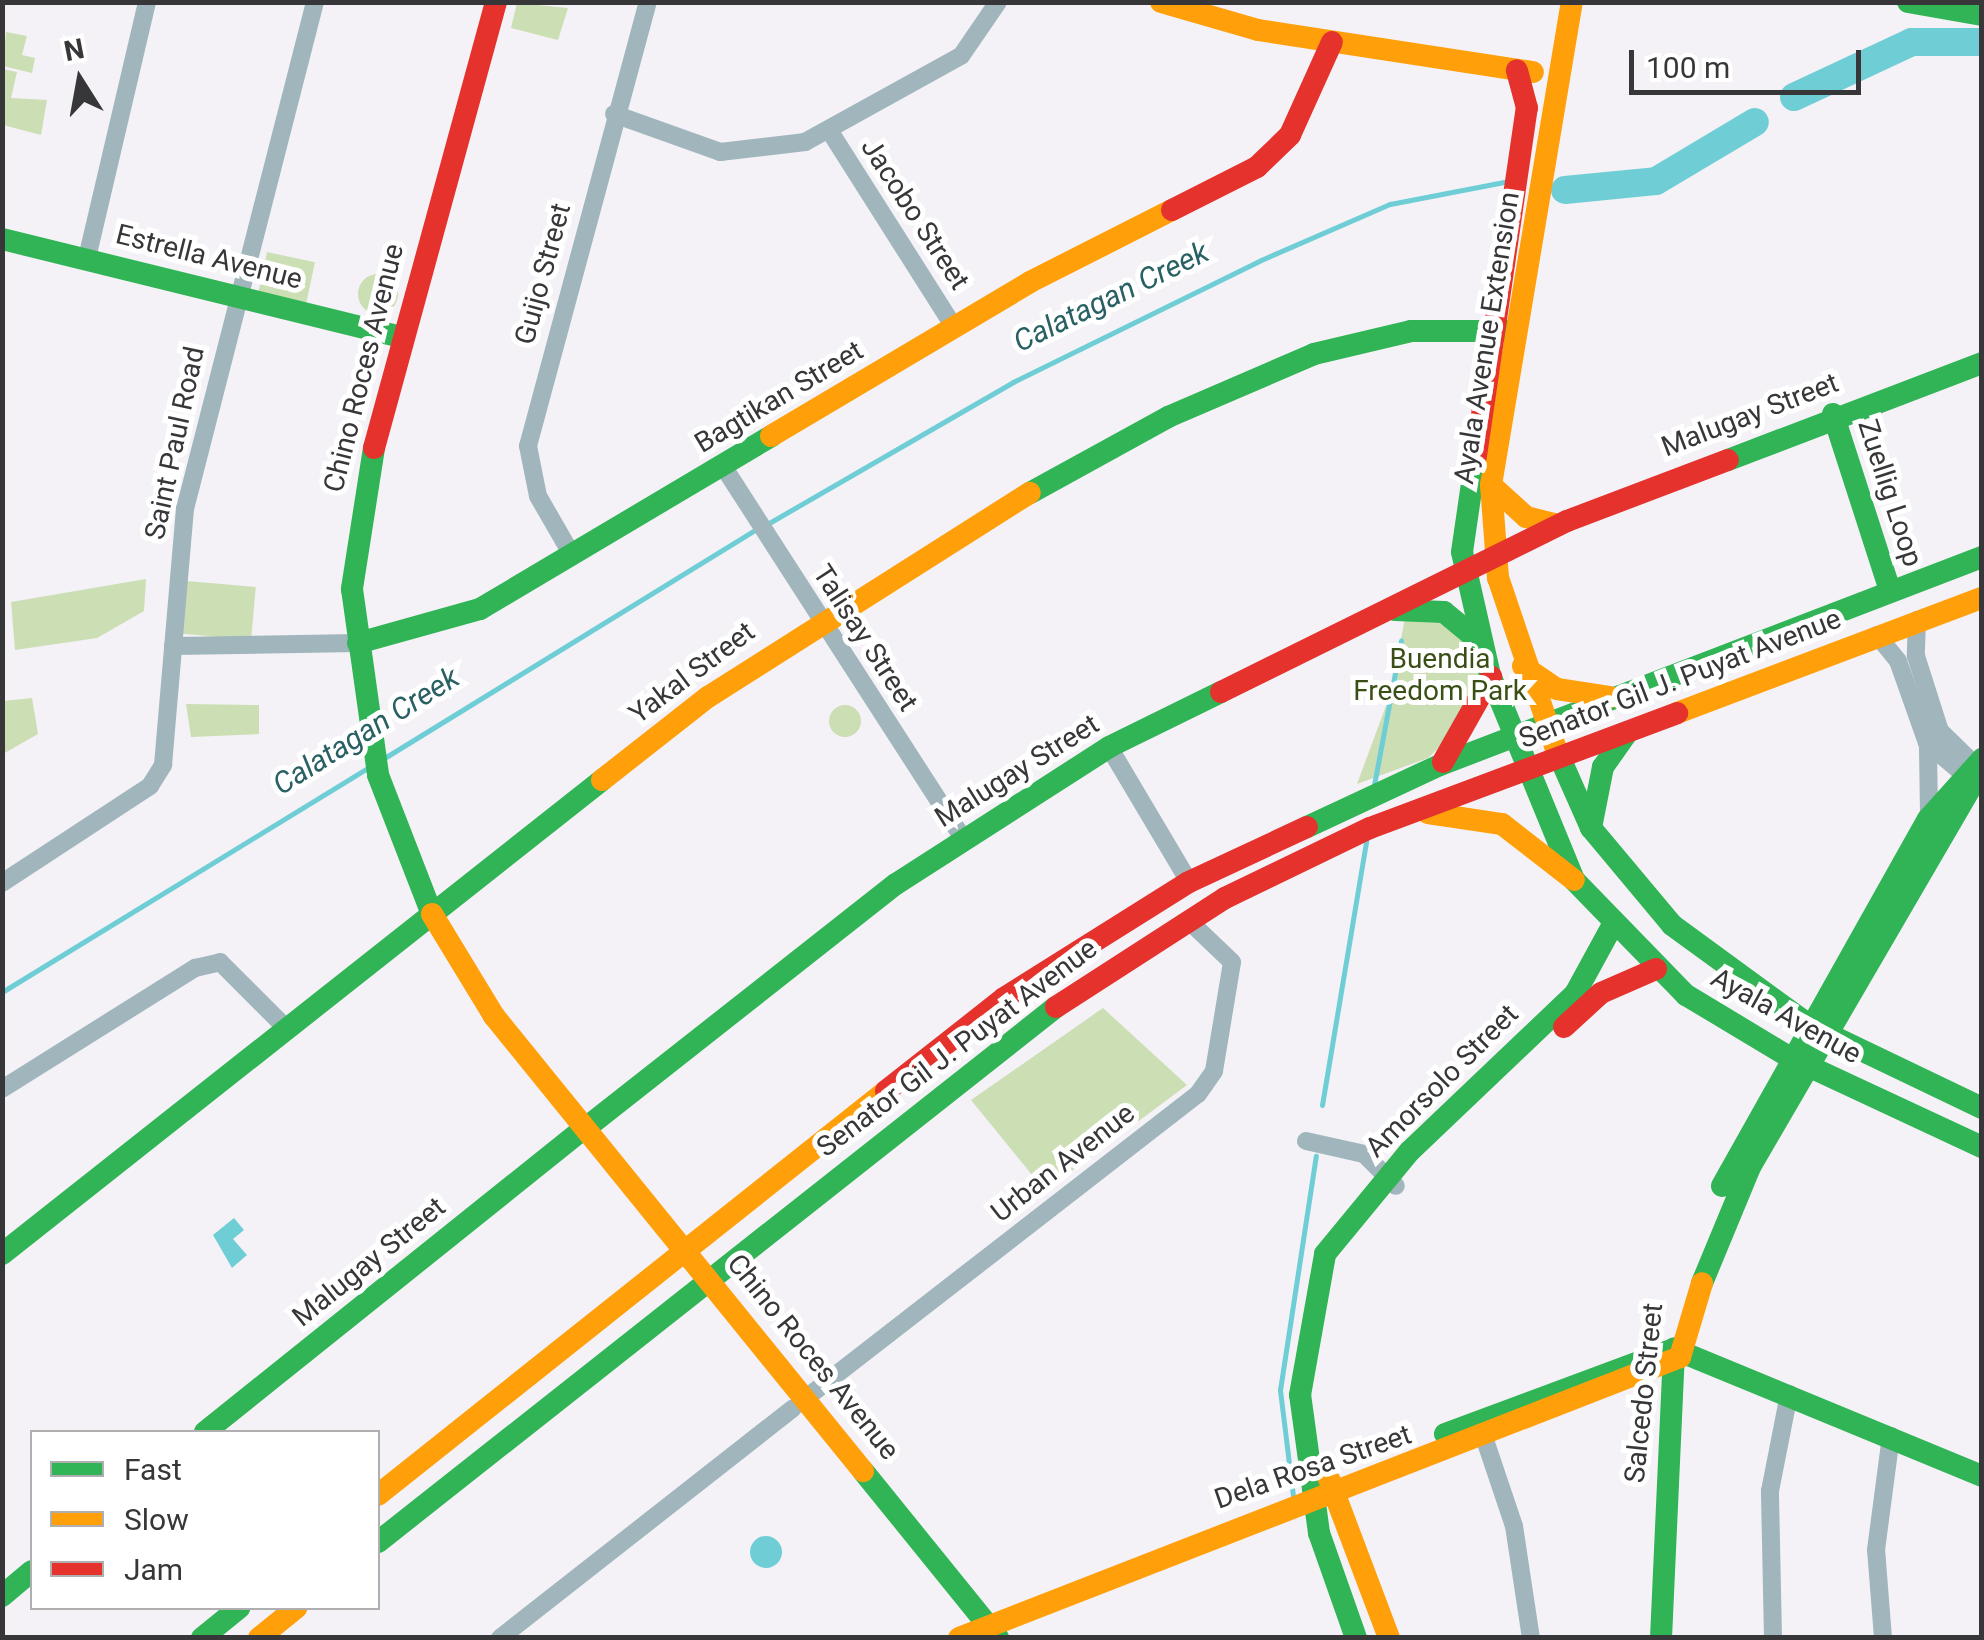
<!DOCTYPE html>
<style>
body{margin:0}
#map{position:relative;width:1984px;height:1640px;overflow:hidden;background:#f4f2f7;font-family:Roboto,sans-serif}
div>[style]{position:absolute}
.green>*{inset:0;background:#ccdeb4;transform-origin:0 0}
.round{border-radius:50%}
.water>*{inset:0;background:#6fced5}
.stream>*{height:5px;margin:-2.5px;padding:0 2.5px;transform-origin:2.5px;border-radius:2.5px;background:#6fced5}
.river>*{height:28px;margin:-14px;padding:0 14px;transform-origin:14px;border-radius:14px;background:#6fced5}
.street>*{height:18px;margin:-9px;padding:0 9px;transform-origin:9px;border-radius:9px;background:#a0b6bc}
.fast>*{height:22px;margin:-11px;padding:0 11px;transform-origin:11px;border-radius:11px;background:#30b455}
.slow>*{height:22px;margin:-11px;padding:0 11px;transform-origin:11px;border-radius:11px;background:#ff9f0a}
.jam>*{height:22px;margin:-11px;padding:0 11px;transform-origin:11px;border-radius:11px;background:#e5322d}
span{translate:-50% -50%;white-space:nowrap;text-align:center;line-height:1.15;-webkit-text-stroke:10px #fff;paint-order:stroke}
.street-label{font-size:28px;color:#373639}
.park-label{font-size:28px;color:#3a4f16}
.water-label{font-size:30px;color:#296063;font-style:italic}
.frame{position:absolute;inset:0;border:5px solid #373639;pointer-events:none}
.legend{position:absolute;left:30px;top:1430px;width:350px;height:180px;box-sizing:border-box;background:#fff;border:2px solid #afafb0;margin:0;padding:12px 18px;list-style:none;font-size:30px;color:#373639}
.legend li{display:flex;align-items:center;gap:20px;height:50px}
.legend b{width:50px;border:2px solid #afafb0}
.north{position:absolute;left:30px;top:30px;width:100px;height:100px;-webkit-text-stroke:8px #fff;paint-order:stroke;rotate:349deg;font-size:28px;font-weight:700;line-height:40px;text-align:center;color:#373639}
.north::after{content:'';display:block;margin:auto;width:35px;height:45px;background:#373639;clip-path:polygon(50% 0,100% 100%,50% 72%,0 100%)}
.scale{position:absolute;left:1629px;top:50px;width:232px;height:45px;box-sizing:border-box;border:5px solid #373639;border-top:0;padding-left:12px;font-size:30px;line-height:35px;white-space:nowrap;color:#373639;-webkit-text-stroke:8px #fff;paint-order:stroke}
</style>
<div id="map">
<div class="green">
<div style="clip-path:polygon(517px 3px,568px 8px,558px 40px,511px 28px)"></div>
<div style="clip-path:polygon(6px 32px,27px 36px,22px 55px,35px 58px,32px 73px,3px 66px)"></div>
<div style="clip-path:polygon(3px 69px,17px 72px,11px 98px,47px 100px,41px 135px,3px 125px)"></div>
<div style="left:267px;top:252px;width:49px;height:42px;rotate:12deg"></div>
<div class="round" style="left:358px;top:274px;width:40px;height:40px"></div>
<div style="clip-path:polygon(146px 579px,144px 611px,97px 638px,15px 650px,11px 602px)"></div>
<div style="left:187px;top:581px;width:69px;height:53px;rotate:5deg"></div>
<div style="clip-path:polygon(1444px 612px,1490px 675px,1476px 711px,1428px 758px,1357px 784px,1390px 695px,1406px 613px)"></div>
<div style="clip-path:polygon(32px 698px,38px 734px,3px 754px,3px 701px)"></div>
<div style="clip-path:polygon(186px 704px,259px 705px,259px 734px,191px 737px)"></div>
<div class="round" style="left:829px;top:705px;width:32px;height:32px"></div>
<div style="clip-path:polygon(1103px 1008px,1187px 1085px,1045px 1191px,971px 1100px)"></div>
</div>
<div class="water">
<div style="clip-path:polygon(234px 1218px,244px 1230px,233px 1239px,247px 1255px,232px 1268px,213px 1235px)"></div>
<div class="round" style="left:750px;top:1536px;width:32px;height:32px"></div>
</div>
<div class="stream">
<div style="left:1550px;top:187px;width:15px;rotate:11deg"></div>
<div style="left:769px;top:523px;width:282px;rotate:-30deg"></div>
<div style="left:1013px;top:382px;width:276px;rotate:-26.2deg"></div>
<div style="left:1261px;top:260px;width:141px;rotate:-23.5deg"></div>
<div style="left:1390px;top:204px;width:116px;rotate:-10.9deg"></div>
<div style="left:386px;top:757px;width:439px;rotate:-31.6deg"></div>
<div style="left:1374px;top:785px;width:147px;rotate:-79.4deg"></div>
<div style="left:2px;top:992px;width:429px;rotate:-31.5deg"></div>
<div style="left:1322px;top:1105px;width:268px;rotate:-80.5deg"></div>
<div style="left:1293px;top:1496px;width:107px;rotate:-97deg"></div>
<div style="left:1280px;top:1390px;width:237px;rotate:-81.3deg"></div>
</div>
<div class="river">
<div style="left:1794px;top:97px;width:130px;rotate:-25deg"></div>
<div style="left:1912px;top:42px;width:70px"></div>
<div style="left:1565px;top:190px;width:91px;rotate:-5.6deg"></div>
<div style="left:1656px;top:181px;width:115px;rotate:-30.8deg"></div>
</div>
<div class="street">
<div style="left:614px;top:114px;width:113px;rotate:19.7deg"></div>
<div style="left:720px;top:152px;width:86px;rotate:-6.7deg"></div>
<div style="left:805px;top:142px;width:178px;rotate:-28.9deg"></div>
<div style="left:961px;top:56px;width:65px;rotate:-55.6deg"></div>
<div style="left:829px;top:130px;width:233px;rotate:57.6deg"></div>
<div style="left:87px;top:258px;width:263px;rotate:-76.8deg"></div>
<div style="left:723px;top:466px;width:443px;rotate:57.2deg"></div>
<div style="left:572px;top:555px;width:68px;rotate:-120deg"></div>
<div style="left:538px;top:496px;width:51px;rotate:-101.3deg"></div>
<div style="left:528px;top:446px;width:460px;rotate:-74.9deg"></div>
<div style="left:1917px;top:620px;width:36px;rotate:92deg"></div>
<div style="left:1916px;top:656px;width:79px;rotate:72.3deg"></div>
<div style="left:1940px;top:731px;width:57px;rotate:44.3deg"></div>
<div style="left:1877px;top:635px;width:33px;rotate:51deg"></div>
<div style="left:1898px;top:661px;width:87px;rotate:70.5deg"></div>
<div style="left:1927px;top:743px;width:62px;rotate:40.4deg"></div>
<div style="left:173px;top:646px;width:185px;rotate:-0.9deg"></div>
<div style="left:1109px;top:747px;width:157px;rotate:59.3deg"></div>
<div style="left:1928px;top:749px;width:67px;rotate:89.1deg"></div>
<div style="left:2px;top:883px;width:177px;rotate:-33.2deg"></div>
<div style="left:150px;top:786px;width:25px;rotate:-58deg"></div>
<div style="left:163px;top:765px;width:257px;rotate:-85.1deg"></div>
<div style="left:185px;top:509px;width:523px;rotate:-75.62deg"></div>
<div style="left:2px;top:1089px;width:228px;rotate:-32.1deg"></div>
<div style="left:195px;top:968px;width:26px;rotate:-13deg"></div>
<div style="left:220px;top:962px;width:93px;rotate:45deg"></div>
<div style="left:1306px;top:1141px;width:59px;rotate:12.6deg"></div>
<div style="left:1364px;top:1154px;width:45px;rotate:45deg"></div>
<div style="left:806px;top:1398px;width:496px;rotate:-37.8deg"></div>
<div style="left:1198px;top:1094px;width:28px;rotate:-55deg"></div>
<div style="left:1214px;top:1071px;width:110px;rotate:-80.6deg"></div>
<div style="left:1232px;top:962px;width:59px;rotate:-136.4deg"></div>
<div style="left:1484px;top:1437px;width:94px;rotate:71.4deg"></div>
<div style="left:1514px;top:1526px;width:113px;rotate:81.4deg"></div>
<div style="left:500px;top:1638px;width:372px;rotate:-38.1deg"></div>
<div style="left:1773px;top:1638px;width:147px;rotate:-91.2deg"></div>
<div style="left:1770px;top:1491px;width:99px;rotate:-78.9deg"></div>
<div style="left:1883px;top:1638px;width:88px;rotate:-94.5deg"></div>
<div style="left:1876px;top:1550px;width:115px;rotate:-82.5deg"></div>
</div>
<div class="fast">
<div style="left:1908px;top:2px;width:75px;rotate:10deg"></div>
<div style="left:2px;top:239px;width:410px;rotate:13.8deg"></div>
<div style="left:1833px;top:414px;width:185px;rotate:72.1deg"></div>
<div style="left:374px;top:448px;width:143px;rotate:98.9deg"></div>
<div style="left:352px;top:589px;width:188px;rotate:82deg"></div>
<div style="left:378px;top:775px;width:149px;rotate:68.8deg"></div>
<div style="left:1476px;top:456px;width:97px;rotate:98.3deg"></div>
<div style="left:1462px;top:552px;width:126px;rotate:77.2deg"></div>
<div style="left:1490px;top:675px;width:222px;rotate:67.7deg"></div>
<div style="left:1574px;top:880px;width:161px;rotate:45.8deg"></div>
<div style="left:1686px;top:995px;width:122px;rotate:31deg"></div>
<div style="left:1791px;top:1058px;width:211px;rotate:25deg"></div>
<div style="left:1728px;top:460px;width:272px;rotate:-20.9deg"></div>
<div style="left:1030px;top:493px;width:158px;rotate:-28.8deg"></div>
<div style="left:1168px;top:417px;width:159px;rotate:-23.3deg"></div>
<div style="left:1314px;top:354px;width:100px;rotate:-13.3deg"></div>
<div style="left:1411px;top:331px;width:104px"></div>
<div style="left:1395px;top:610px;width:49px;rotate:2.3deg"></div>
<div style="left:1444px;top:612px;width:45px;rotate:39.6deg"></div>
<div style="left:358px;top:643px;width:127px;rotate:-15.6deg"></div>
<div style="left:480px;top:609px;width:339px;rotate:-30.7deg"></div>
<div style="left:1556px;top:749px;width:86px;rotate:66.1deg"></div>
<div style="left:1591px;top:828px;width:126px;rotate:50.1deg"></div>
<div style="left:1672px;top:925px;width:170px;rotate:36.1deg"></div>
<div style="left:1809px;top:1025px;width:192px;rotate:25.6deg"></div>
<div style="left:1307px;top:827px;width:147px;rotate:-25deg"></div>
<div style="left:1440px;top:765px;width:581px;rotate:-20.99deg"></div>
<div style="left:1591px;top:828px;width:62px;rotate:-78.9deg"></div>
<div style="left:1603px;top:767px;width:42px;rotate:-54.8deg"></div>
<div style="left:587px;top:1127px;width:393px;rotate:-38.2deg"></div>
<div style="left:896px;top:884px;width:253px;rotate:-32.7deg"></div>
<div style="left:1109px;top:747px;width:125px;rotate:-26.2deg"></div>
<div style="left:1722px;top:1186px;width:421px;rotate:-60.7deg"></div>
<div style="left:1928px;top:819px;width:81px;rotate:-48deg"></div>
<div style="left:2px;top:1254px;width:765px;rotate:-38.31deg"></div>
<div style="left:1702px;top:1283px;width:126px;rotate:-67.5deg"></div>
<div style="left:1750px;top:1167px;width:443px;rotate:-59.8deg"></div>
<div style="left:205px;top:1432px;width:477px;rotate:-38.7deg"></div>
<div style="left:1445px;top:1434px;width:244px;rotate:-20.4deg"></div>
<div style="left:1674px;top:1349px;width:333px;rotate:22.4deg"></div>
<div style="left:863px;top:1471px;width:215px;rotate:51deg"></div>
<div style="left:378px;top:1542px;width:864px;rotate:-38.28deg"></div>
<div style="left:2px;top:1596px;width:39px;rotate:-40deg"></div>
<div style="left:202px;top:1638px;width:48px;rotate:-39deg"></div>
<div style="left:1356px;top:1638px;width:111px;rotate:-109.4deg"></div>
<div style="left:1319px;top:1533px;width:139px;rotate:-97.8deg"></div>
<div style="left:1300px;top:1395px;width:143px;rotate:-79.9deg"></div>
<div style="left:1325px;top:1254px;width:134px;rotate:-50.5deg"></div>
<div style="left:1410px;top:1151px;width:228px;rotate:-43.6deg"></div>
<div style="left:1575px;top:994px;width:77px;rotate:-61.4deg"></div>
<div style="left:1661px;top:1638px;width:290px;rotate:-87.4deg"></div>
</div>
<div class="slow">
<div style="left:1161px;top:2px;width:101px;rotate:16.1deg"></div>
<div style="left:1258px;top:30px;width:278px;rotate:8.7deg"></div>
<div style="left:771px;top:436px;width:301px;rotate:-30.7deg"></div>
<div style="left:1030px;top:282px;width:159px;rotate:-26.9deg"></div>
<div style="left:1491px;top:485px;width:47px;rotate:42.4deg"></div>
<div style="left:1526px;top:517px;width:33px;rotate:14deg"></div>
<div style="left:1523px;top:666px;width:41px;rotate:34.1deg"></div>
<div style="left:1557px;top:689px;width:54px;rotate:8.6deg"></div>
<div style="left:1677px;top:713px;width:326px;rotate:-20.7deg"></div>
<div style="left:1556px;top:749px;width:181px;rotate:-108.7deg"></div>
<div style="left:1498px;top:578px;width:93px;rotate:-94.3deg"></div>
<div style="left:1491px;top:485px;width:490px;rotate:-80.5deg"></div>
<div style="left:602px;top:780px;width:135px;rotate:-38.1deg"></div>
<div style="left:708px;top:697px;width:381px;rotate:-32.4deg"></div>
<div style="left:1428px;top:813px;width:75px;rotate:8.5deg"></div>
<div style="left:1502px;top:824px;width:91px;rotate:37.9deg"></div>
<div style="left:432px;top:914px;width:119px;rotate:58.7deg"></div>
<div style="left:494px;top:1016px;width:586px;rotate:50.96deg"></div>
<div style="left:1329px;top:1479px;width:170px;rotate:69.3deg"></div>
<div style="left:378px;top:1495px;width:649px;rotate:-38.49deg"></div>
<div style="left:259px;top:1638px;width:48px;rotate:-39deg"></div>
<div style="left:959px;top:1638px;width:774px;rotate:-21.29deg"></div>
<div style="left:1680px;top:1357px;width:77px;rotate:-73.4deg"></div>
</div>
<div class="jam">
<div style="left:1172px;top:210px;width:95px;rotate:-26.8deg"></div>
<div style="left:1257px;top:167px;width:46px;rotate:-44.1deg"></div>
<div style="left:1290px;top:135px;width:102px;rotate:-65.7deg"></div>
<div style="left:374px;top:448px;width:462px;rotate:-74.7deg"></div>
<div style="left:1476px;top:456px;width:352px;rotate:-81.7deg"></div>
<div style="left:1527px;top:108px;width:39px;rotate:-105deg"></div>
<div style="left:1221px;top:692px;width:386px;rotate:-26.3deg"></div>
<div style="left:1567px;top:521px;width:172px;rotate:-20.8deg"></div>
<div style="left:1443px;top:762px;width:98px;rotate:-60.5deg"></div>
<div style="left:1056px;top:1007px;width:201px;rotate:-32.8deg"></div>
<div style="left:1225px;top:898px;width:161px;rotate:-25.8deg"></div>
<div style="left:1370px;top:828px;width:328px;rotate:-20.5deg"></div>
<div style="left:1564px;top:1027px;width:50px;rotate:-42.6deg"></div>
<div style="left:1601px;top:993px;width:60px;rotate:-23.6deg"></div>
<div style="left:886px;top:1091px;width:150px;rotate:-38.2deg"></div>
<div style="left:1004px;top:998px;width:218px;rotate:-32.1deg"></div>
<div style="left:1189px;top:882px;width:130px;rotate:-25deg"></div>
</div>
<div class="street-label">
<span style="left:915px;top:214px;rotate:57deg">Jacobo Street</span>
<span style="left:209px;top:257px;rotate:14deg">Estrella Avenue</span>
<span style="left:543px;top:274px;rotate:-75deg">Guijo Street</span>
<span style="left:1487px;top:338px;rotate:-81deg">Ayala Avenue Extension</span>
<span style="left:364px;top:368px;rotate:-76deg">Chino Roces Avenue</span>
<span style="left:779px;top:397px;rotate:-31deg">Bagtikan Street</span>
<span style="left:1750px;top:415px;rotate:-21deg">Malugay Street</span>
<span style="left:175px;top:443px;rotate:-78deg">Saint Paul Road</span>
<span style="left:1890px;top:493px;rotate:72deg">Zuellig Loop</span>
<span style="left:865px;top:638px;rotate:57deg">Talisay Street</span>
<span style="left:692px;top:673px;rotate:-37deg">Yakal Street</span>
<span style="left:1680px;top:679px;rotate:-21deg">Senator Gil J. Puyat Avenue</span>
<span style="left:1017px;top:771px;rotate:-32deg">Malugay Street</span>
<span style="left:1786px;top:1016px;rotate:29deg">Ayala Avenue</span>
<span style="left:957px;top:1048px;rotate:-37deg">Senator Gil J. Puyat Avenue</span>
<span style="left:1442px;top:1081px;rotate:-45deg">Amorsolo Street</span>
<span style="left:1063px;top:1163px;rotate:-38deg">Urban Avenue</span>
<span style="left:369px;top:1262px;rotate:-39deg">Malugay Street</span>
<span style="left:813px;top:1357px;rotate:51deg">Chino Roces Avenue</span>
<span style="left:1644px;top:1393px;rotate:-84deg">Salcedo Street</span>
<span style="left:1313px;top:1467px;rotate:-19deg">Dela Rosa Street</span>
</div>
<div class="park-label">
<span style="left:1440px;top:675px">Buendia<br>Freedom Park</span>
</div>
<div class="water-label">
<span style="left:1111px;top:297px;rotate:-26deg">Calatagan Creek</span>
<span style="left:366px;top:731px;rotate:-32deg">Calatagan Creek</span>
</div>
<div class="frame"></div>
<ul class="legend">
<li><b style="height:12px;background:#30b455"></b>Fast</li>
<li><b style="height:12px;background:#ff9f0a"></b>Slow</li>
<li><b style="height:12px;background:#e5322d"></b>Jam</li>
</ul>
<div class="north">N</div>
<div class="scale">100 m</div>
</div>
